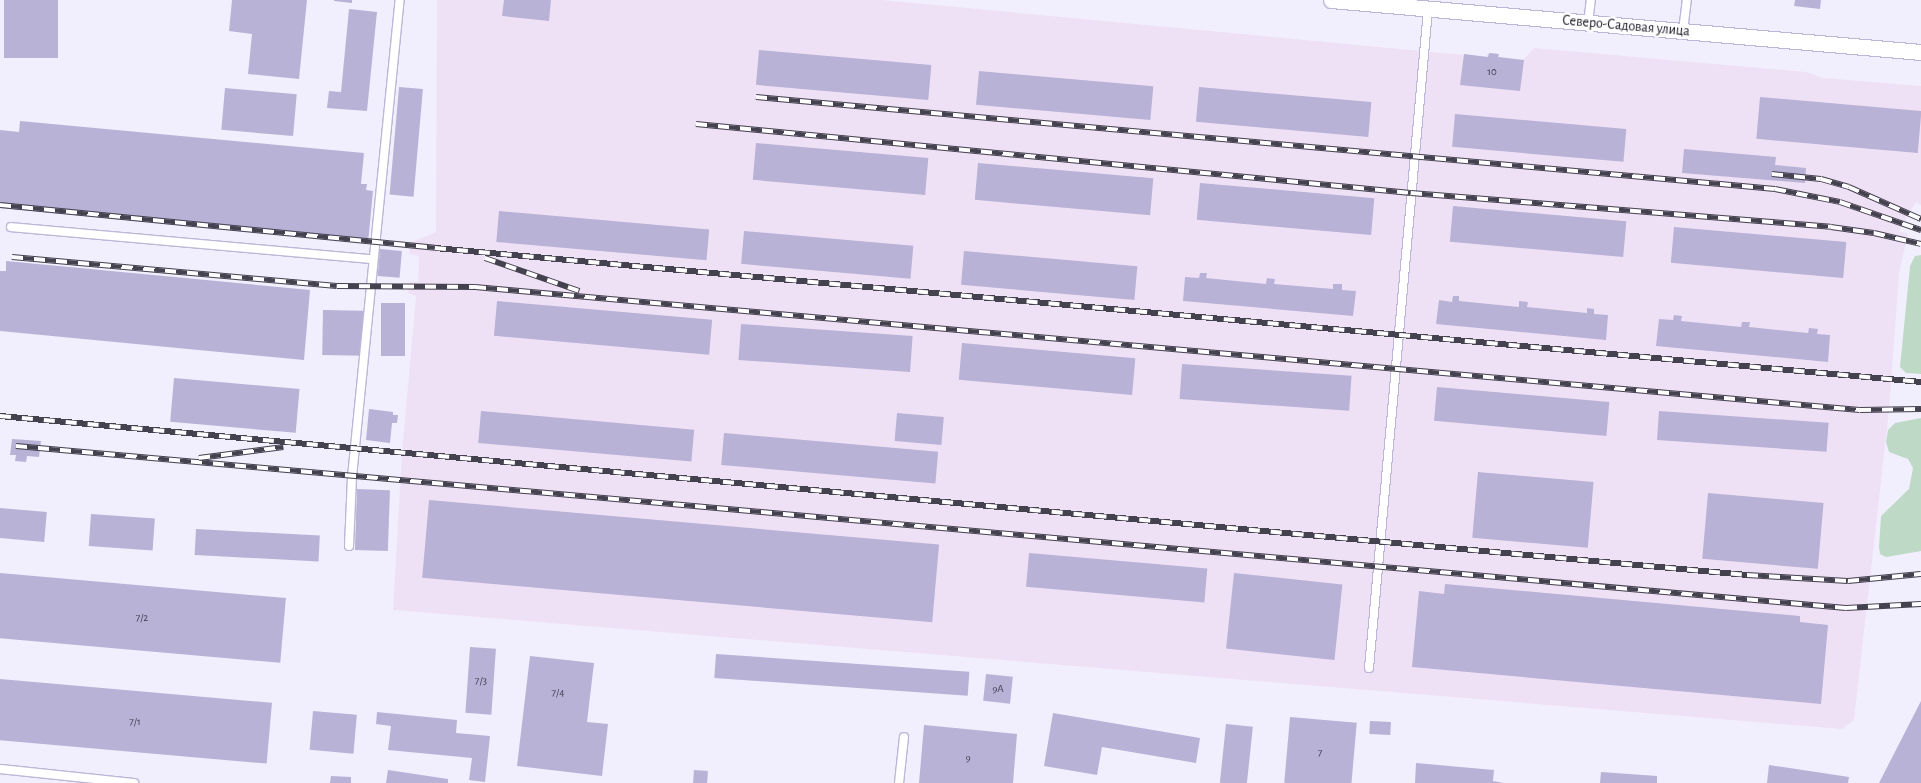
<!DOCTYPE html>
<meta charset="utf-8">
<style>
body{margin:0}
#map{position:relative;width:1921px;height:783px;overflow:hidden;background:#f1effd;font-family:"Alegreya Sans",sans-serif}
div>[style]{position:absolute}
.industrial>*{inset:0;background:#efe1f5}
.green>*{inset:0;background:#bedac7}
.building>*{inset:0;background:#b9b2d7;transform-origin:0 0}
.roads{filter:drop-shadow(1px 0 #bcb6d8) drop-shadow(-1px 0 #bcb6d8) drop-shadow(0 1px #bcb6d8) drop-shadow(0 -1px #bcb6d8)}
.service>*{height:8px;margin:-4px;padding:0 4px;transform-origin:4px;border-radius:4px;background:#fff}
.minor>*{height:15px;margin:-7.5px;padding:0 7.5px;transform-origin:7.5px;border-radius:7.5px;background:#fff}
.rail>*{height:5.5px;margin-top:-2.75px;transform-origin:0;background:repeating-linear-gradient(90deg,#fefefe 0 11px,#45424f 0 22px);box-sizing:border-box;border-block:1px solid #45424f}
span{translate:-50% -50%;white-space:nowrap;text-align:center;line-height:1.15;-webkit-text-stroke:5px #fefefe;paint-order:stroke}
.number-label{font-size:11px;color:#3e3a4c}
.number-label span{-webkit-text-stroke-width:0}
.street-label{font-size:14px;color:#15121e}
</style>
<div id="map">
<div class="industrial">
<div style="clip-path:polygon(437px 0,882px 0,1485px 57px,1489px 53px,1499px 54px,1499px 57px,1523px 60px,1534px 48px,1806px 72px,1823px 78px,1921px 86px,1921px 205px,1916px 202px,1899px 231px,1908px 234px,1899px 274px,1889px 410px,1854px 720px,1842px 729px,393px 610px,402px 453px,416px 296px,408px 293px,409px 282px,418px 282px,419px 256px,409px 254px,410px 243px,436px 232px)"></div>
</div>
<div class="green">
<div style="clip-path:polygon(1921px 255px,1921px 374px,1906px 373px,1900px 367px,1910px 266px,1915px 256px)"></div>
<div style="clip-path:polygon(1921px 418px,1921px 551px,1886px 557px,1880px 554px,1879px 547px,1881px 516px,1909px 489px,1913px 468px,1908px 459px,1889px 452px,1886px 442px,1888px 430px,1895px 423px)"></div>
</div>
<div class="building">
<div style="left:4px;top:0;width:54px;height:58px"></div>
<div style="clip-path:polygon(232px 0,307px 0,299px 79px,248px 74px,252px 34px,229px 31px)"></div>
<div style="clip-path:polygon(334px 0,352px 0,352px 3px,334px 1px)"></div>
<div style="clip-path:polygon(504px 0,551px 0,549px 21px,502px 16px)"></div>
<div style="clip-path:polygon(1795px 0,1821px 0,1820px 9px,1794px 6px)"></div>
<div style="clip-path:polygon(349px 9px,377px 12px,367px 111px,327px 108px,329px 91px,341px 92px)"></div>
<div style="left:759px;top:50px;width:173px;height:35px;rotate:5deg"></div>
<div style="clip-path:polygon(1489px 53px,1499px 54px,1498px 57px,1524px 60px,1520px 91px,1460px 85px,1464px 54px,1488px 57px)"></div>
<div style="left:979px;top:71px;width:175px;height:34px;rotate:5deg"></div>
<div style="left:399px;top:87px;width:24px;height:108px;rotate:5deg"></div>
<div style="left:1199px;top:87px;width:173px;height:35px;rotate:5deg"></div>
<div style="left:225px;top:88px;width:72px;height:42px;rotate:5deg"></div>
<div style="left:1760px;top:97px;width:162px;height:42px;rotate:5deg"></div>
<div style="left:1455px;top:114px;width:172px;height:33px;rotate:5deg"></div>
<div style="clip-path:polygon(20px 121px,364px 153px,361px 184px,367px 184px,366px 190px,373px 191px,368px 243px,0 208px,0 130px,19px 132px)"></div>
<div style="left:756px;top:143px;width:173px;height:37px;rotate:5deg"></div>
<div style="clip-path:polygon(1684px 149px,1776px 157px,1775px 165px,1806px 168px,1805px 183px,1682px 173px)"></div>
<div style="left:978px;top:163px;width:176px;height:37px;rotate:5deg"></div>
<div style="left:1200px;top:183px;width:175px;height:37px;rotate:5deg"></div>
<div style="left:1453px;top:206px;width:174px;height:36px;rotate:5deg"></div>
<div style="left:499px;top:211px;width:211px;height:31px;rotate:5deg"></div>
<div style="left:1674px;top:227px;width:173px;height:36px;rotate:5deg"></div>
<div style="left:744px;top:231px;width:170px;height:33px;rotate:5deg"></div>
<div style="left:380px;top:249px;width:22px;height:27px;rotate:5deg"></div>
<div style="left:964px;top:251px;width:174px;height:34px;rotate:5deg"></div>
<div style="clip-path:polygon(6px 261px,310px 290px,304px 360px,0 331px,0 271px,6px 271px)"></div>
<div style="clip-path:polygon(1200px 273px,1207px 273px,1206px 278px,1266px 284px,1267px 278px,1275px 279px,1274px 284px,1333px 289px,1333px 284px,1342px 284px,1342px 290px,1356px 291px,1353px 316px,1183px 301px,1185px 277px,1199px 278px)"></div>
<div style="clip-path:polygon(1453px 296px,1459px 296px,1459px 301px,1519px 307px,1519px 301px,1528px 302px,1527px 307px,1587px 313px,1587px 308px,1594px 309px,1594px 314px,1608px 315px,1606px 340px,1436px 324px,1439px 300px,1452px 302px)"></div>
<div style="left:497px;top:301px;width:216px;height:35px;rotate:5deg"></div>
<div style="left:381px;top:303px;width:24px;height:53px"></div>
<div style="left:323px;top:310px;width:40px;height:45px;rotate:1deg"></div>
<div style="clip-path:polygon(1674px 315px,1682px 316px,1681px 321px,1741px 327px,1742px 322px,1750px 322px,1749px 327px,1808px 333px,1809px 328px,1818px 329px,1817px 334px,1830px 335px,1828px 362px,1656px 346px,1659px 319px,1673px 320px)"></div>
<div style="left:741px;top:324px;width:172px;height:36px;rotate:4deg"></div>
<div style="left:962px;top:343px;width:174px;height:37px;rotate:5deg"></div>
<div style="left:1182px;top:364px;width:170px;height:35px;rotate:4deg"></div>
<div style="left:174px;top:378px;width:126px;height:44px;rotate:5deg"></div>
<div style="left:1437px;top:387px;width:173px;height:34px;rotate:5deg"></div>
<div style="clip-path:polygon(369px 409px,393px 412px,393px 415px,398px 415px,397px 423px,392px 423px,390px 443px,366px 440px)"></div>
<div style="left:481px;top:411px;width:214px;height:32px;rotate:5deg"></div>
<div style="left:1659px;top:411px;width:170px;height:29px;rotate:4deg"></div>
<div style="left:897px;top:413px;width:47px;height:28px;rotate:5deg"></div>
<div style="left:724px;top:433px;width:215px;height:32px;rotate:5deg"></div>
<div style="clip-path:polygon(12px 439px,41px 441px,39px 457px,27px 456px,26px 462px,15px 461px,16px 455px,10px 455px)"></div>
<div style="left:1478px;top:472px;width:116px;height:66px;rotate:5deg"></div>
<div style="left:357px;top:489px;width:33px;height:61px;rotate:2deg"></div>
<div style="left:1708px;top:493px;width:116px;height:66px;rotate:5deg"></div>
<div style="left:429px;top:500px;width:512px;height:78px;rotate:5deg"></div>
<div style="left:0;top:508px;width:47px;height:30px;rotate:5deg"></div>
<div style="left:91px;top:514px;width:64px;height:32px;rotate:4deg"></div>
<div style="left:196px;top:529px;width:124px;height:26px;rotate:3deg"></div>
<div style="left:1029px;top:553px;width:179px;height:34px;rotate:5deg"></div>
<div style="left:0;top:573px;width:287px;height:65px;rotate:5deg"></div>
<div style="left:1234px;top:573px;width:109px;height:76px;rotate:6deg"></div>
<div style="clip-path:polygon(1445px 584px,1800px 616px,1800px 622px,1828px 625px,1821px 704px,1412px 667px,1419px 591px,1444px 594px)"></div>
<div style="left:470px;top:647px;width:26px;height:66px;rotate:4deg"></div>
<div style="left:716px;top:654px;width:254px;height:24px;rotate:4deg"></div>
<div style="clip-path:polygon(530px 656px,594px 663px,587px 722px,608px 724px,602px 776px,517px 766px)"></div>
<div style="left:986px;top:674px;width:27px;height:27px;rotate:6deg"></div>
<div style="left:0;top:679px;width:273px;height:61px;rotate:5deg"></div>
<div style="clip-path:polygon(1921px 701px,1921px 783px,1879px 783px)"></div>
<div style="left:313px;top:711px;width:44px;height:39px;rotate:5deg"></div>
<div style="clip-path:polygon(377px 712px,457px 720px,456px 733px,490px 736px,485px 782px,469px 780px,472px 758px,388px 750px,391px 726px,376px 724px)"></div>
<div style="clip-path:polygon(1053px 713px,1200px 738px,1196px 763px,1102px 747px,1097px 775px,1044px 766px)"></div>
<div style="left:1290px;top:717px;width:67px;height:66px;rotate:5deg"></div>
<div style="left:1370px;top:721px;width:21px;height:13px;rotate:3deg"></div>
<div style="left:1226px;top:724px;width:27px;height:59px;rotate:6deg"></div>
<div style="clip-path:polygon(924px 725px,1017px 734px,1013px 783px,919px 783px)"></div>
<div style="clip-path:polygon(1416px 763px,1494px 770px,1493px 781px,1504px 783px,1415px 783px)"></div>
<div style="clip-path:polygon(1769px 765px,1849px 777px,1848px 783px,1767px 783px)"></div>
<div style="clip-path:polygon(388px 770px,448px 779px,448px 783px,386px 783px)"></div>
<div style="left:694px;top:770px;width:14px;height:13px;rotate:4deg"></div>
<div style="clip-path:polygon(1601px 772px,1657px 776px,1657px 783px,1600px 783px)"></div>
<div style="clip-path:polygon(331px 776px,351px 777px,351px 783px,330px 783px)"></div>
</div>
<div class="roads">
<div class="service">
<div style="left:1588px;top:23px;width:23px;rotate:-83deg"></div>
<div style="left:1683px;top:31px;width:31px;rotate:-83deg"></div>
<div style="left:11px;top:227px;width:363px;rotate:5.1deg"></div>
<div style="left:349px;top:546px;width:69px;rotate:-87.5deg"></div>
<div style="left:352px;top:477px;width:479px;rotate:-84.3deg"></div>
<div style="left:1369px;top:668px;width:662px;rotate:-84.88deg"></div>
<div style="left:0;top:769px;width:135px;rotate:6deg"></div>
<div style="left:899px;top:783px;width:46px;rotate:-83.8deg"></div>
</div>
<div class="minor">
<div style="left:1331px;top:0;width:592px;rotate:5.04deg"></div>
</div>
</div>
<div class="rail">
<div style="left:756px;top:97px;width:1023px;rotate:5.16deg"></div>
<div style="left:1775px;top:189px;width:66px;rotate:11.3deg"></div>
<div style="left:1840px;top:202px;width:86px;rotate:19.1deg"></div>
<div style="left:696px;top:124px;width:718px;rotate:5.51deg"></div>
<div style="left:1411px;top:193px;width:421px;rotate:4.6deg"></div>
<div style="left:1831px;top:227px;width:43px;rotate:7.9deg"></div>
<div style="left:1874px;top:233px;width:48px;rotate:13.2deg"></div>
<div style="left:1772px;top:174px;width:49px;rotate:5.8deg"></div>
<div style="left:1821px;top:179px;width:29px;rotate:16deg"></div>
<div style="left:1849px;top:187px;width:79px;rotate:24deg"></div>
<div style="left:0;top:205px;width:437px;rotate:5.6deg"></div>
<div style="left:435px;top:248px;width:1492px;rotate:5.15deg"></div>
<div style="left:12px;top:257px;width:326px;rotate:5.1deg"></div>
<div style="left:337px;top:286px;width:138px;rotate:0.4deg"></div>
<div style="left:475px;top:287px;width:1390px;rotate:5.08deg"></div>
<div style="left:1860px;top:410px;width:61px;rotate:-0.9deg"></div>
<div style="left:485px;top:258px;width:100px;rotate:19.3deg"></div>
<div style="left:0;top:416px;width:1754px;rotate:5.2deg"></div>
<div style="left:1747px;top:575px;width:101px;rotate:3.4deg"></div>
<div style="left:1848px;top:581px;width:73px;rotate:-5.5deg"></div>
<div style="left:16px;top:446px;width:1837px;rotate:5.06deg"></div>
<div style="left:1846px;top:608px;width:75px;rotate:-3.1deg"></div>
<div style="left:199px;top:458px;width:85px;rotate:-7.5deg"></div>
</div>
<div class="number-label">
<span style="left:1492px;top:72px">10</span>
<span style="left:142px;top:618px">7/2</span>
<span style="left:481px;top:681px">7/3</span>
<span style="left:998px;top:689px">9А</span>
<span style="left:558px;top:693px">7/4</span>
<span style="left:135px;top:722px">7/1</span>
<span style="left:1320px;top:753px">7</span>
<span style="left:968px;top:758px">9</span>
</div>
<div class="street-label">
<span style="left:1626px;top:26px;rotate:5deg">Северо-Садовая улица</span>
</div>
</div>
